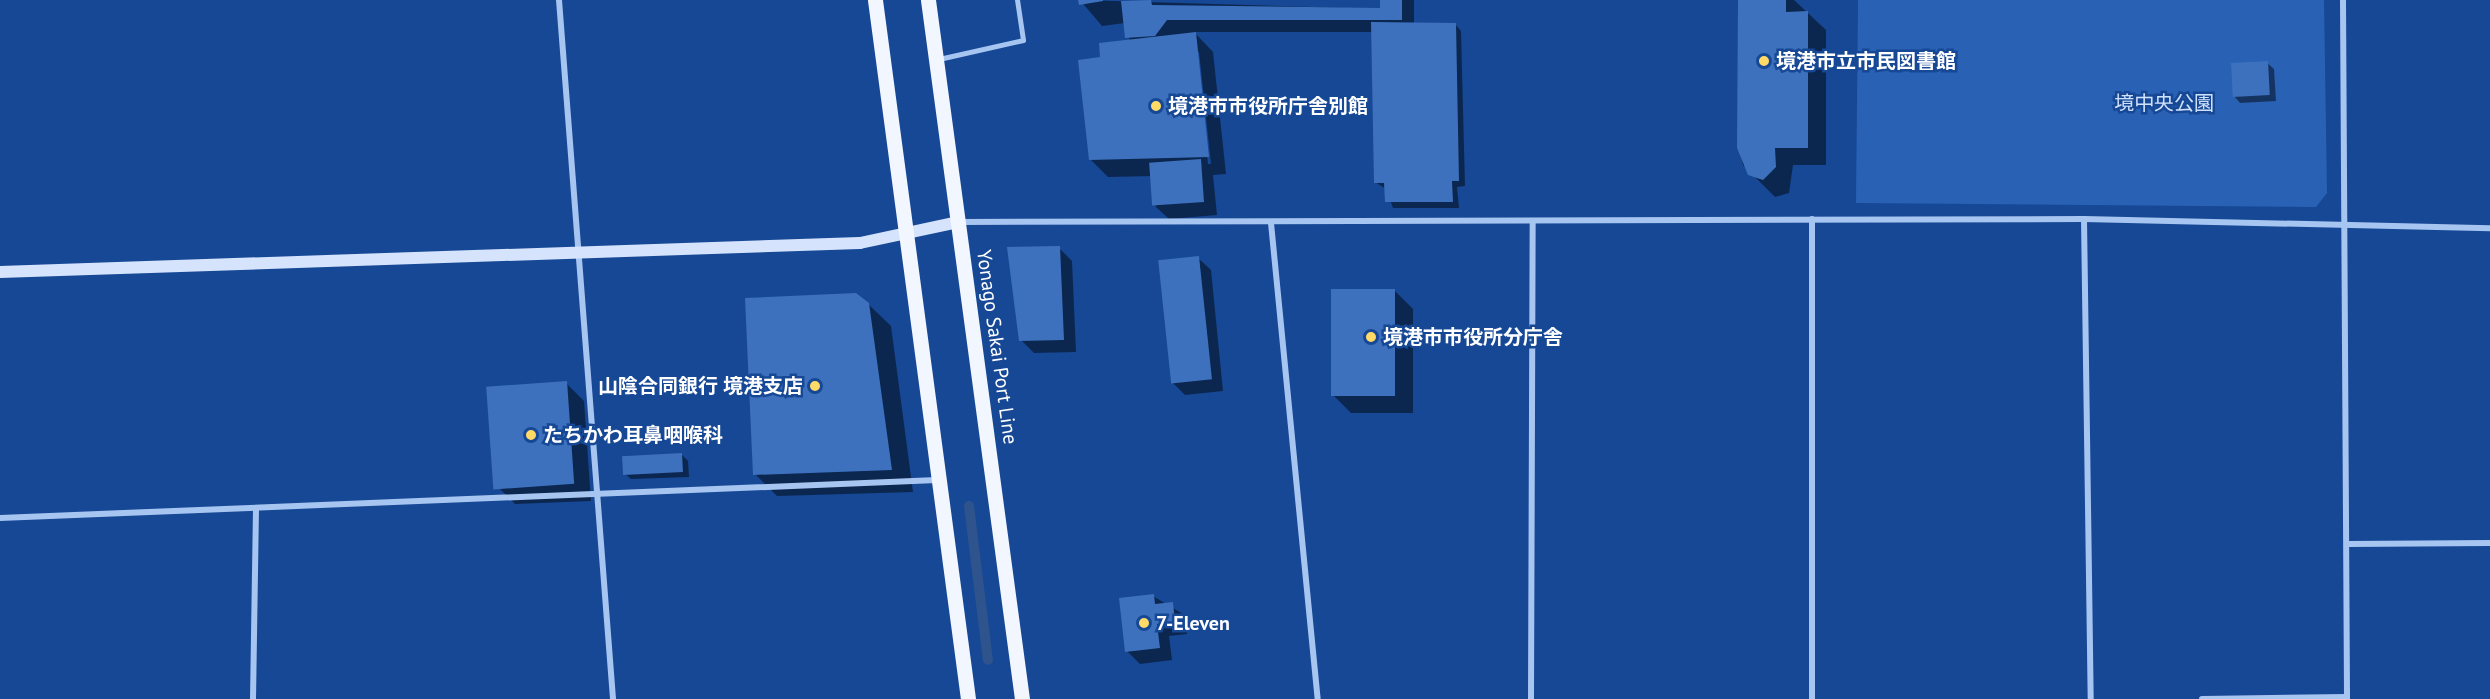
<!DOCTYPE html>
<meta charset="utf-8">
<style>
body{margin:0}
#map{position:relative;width:2490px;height:699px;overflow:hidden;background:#164895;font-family:"PT Sans","Noto Sans JP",sans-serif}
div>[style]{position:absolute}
.green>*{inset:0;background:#2961b4}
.shadow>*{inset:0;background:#0007}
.stream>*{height:10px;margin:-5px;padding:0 5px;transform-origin:5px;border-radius:5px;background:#2f548d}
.building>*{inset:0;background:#3e71bd;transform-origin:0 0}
.lane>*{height:4.5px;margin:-2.25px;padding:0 2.25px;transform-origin:2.25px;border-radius:2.25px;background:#a7c5f1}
.street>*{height:6px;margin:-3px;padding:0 3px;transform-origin:3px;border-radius:3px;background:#a7c5f1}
.secondary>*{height:12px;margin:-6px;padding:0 6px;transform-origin:6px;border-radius:6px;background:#d5e4fc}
.primary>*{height:15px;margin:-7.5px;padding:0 7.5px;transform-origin:7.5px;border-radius:7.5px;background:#f1f6ff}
.dots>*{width:16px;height:16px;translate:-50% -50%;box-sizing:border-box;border:3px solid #164895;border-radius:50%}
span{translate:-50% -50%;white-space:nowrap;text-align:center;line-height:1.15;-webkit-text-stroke:5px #164895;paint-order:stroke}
.poi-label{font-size:20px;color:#fff;font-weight:700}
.left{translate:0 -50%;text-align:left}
.right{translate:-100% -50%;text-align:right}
.park-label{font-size:20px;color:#cee1fc}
.street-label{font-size:20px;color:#fff}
</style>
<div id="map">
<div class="green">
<div style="clip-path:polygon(1858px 0,2324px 0,2327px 193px,2316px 207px,1856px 203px)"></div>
</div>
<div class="shadow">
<div style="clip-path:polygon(evenodd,1080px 0,1381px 9px,1382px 0,1414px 0,1414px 24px,1455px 24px,1461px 31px,1465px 186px,1457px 187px,1459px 208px,1393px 208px,1386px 189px,1375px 182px,1373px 32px,1194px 32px,1213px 52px,1226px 174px,1213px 175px,1217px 215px,1169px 219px,1156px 207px,1153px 176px,1108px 177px,1090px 159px,1102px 58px,1130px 41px,1125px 23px,1102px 26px,1080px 0,1196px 52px,1199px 52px,1211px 164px,1208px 164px,1196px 52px)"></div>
<div style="clip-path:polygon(1739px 0,1794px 0,1826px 30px,1826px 165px,1793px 165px,1789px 193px,1775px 197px,1743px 165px,1739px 147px)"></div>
<div style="clip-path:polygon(2267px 63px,2274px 69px,2276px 101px,2240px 103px,2234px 96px)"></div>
<div style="clip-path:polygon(1059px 248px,1072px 261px,1076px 352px,1034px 353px,1021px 340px)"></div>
<div style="clip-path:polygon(1198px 258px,1211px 270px,1223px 391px,1185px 395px,1172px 382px)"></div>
<div style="clip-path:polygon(1395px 291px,1413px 309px,1413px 413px,1351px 413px,1333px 395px)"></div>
<div style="clip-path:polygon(868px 304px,891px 326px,913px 492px,777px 496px,755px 474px)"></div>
<div style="clip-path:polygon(566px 383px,584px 401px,591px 501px,515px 504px,497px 486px)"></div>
<div style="clip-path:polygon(681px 454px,688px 461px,689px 477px,631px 479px,624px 473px)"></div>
<div style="clip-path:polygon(1153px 596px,1186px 616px,1187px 634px,1169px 636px,1172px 660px,1140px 664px,1127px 651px)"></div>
</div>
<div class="stream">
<div style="left:969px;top:506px;width:155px;rotate:83deg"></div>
</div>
<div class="building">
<div style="clip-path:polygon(1078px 0,1103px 0,1103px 1px,1079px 5px)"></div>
<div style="clip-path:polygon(1151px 0,1152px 5px,1380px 8px,1380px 0,1402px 0,1402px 20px,1167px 20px,1155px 36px,1125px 38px,1121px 1px)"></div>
<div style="clip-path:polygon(1738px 0,1786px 0,1786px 12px,1808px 11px,1808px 148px,1775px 148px,1776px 167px,1763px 180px,1748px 175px,1737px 148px)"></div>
<div style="clip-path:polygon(1371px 22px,1456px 23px,1459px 181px,1452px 181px,1453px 202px,1385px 202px,1384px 183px,1374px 183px)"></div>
<div style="clip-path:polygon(1196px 32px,1209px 157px,1089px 160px,1078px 60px,1100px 57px,1099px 43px)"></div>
<div style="left:2268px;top:61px;width:34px;height:37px;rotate:87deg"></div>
<div style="left:1201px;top:159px;width:43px;height:52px;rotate:86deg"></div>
<div style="clip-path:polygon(1060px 246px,1064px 340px,1019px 341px,1007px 247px)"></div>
<div style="left:1199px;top:256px;width:124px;height:41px;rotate:84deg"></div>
<div style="left:1331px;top:289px;width:64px;height:107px"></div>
<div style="clip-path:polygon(856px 293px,869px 303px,892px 470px,753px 475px,745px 298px)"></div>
<div style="left:567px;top:381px;width:103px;height:81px;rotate:86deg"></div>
<div style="left:682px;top:453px;width:19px;height:60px;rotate:87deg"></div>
<div style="clip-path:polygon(1154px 594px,1155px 604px,1173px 602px,1175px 622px,1157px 624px,1160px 648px,1125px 652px,1119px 598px)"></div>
</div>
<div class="lane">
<div style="left:939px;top:59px;width:86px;rotate:-12.7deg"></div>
<div style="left:1023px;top:40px;width:40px;rotate:-98.5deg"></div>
</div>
<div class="street">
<div style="left:559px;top:0;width:701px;rotate:85.58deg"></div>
<div style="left:2343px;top:0;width:699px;rotate:89.67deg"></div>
<div style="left:1812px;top:219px;width:480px;rotate:90deg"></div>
<div style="left:2084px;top:219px;width:480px;rotate:89.2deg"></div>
<div style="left:959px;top:222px;width:1125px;rotate:-0.15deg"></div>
<div style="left:2084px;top:219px;width:406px;rotate:1.3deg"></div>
<div style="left:1271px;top:223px;width:478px;rotate:84.4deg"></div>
<div style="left:0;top:518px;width:938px;rotate:-2.32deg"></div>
<div style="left:2348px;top:544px;width:142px;rotate:-0.4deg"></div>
<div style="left:253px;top:699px;width:189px;rotate:-89.1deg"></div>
<div style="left:1531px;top:699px;width:476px;rotate:-89.8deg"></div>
<div style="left:2202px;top:699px;width:145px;rotate:-0.8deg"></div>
</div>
<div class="secondary">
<div style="left:0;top:272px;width:860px;rotate:-1.93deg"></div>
<div style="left:860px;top:243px;width:100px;rotate:-12.1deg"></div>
</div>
<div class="primary">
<div style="left:875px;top:0;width:705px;rotate:82.42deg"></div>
<div style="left:928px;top:0;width:705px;rotate:82.34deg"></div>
</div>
<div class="dots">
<div style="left:1764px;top:61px;background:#ffda67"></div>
<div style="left:1156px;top:106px;background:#ffda67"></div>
<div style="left:1371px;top:337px;background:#ffda67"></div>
<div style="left:815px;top:386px;background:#ffda67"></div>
<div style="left:531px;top:435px;background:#ffda67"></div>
<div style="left:1144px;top:623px;background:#ffda67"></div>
</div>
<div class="poi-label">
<span class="left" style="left:1776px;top:61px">境港市立市民図書館</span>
<span class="left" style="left:1168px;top:106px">境港市市役所庁舎別館</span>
<span class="left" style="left:1383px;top:337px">境港市市役所分庁舎</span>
<span class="right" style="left:803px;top:386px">山陰合同銀行 境港支店</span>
<span class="left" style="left:543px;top:435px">たちかわ耳鼻咽喉科</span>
<span class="left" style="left:1156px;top:623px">7-Eleven</span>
</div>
<div class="park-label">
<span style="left:2164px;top:103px">境中央公園</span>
</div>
<div class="street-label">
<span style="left:997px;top:347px;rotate:82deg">Yonago Sakai Port Line</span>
</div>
</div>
